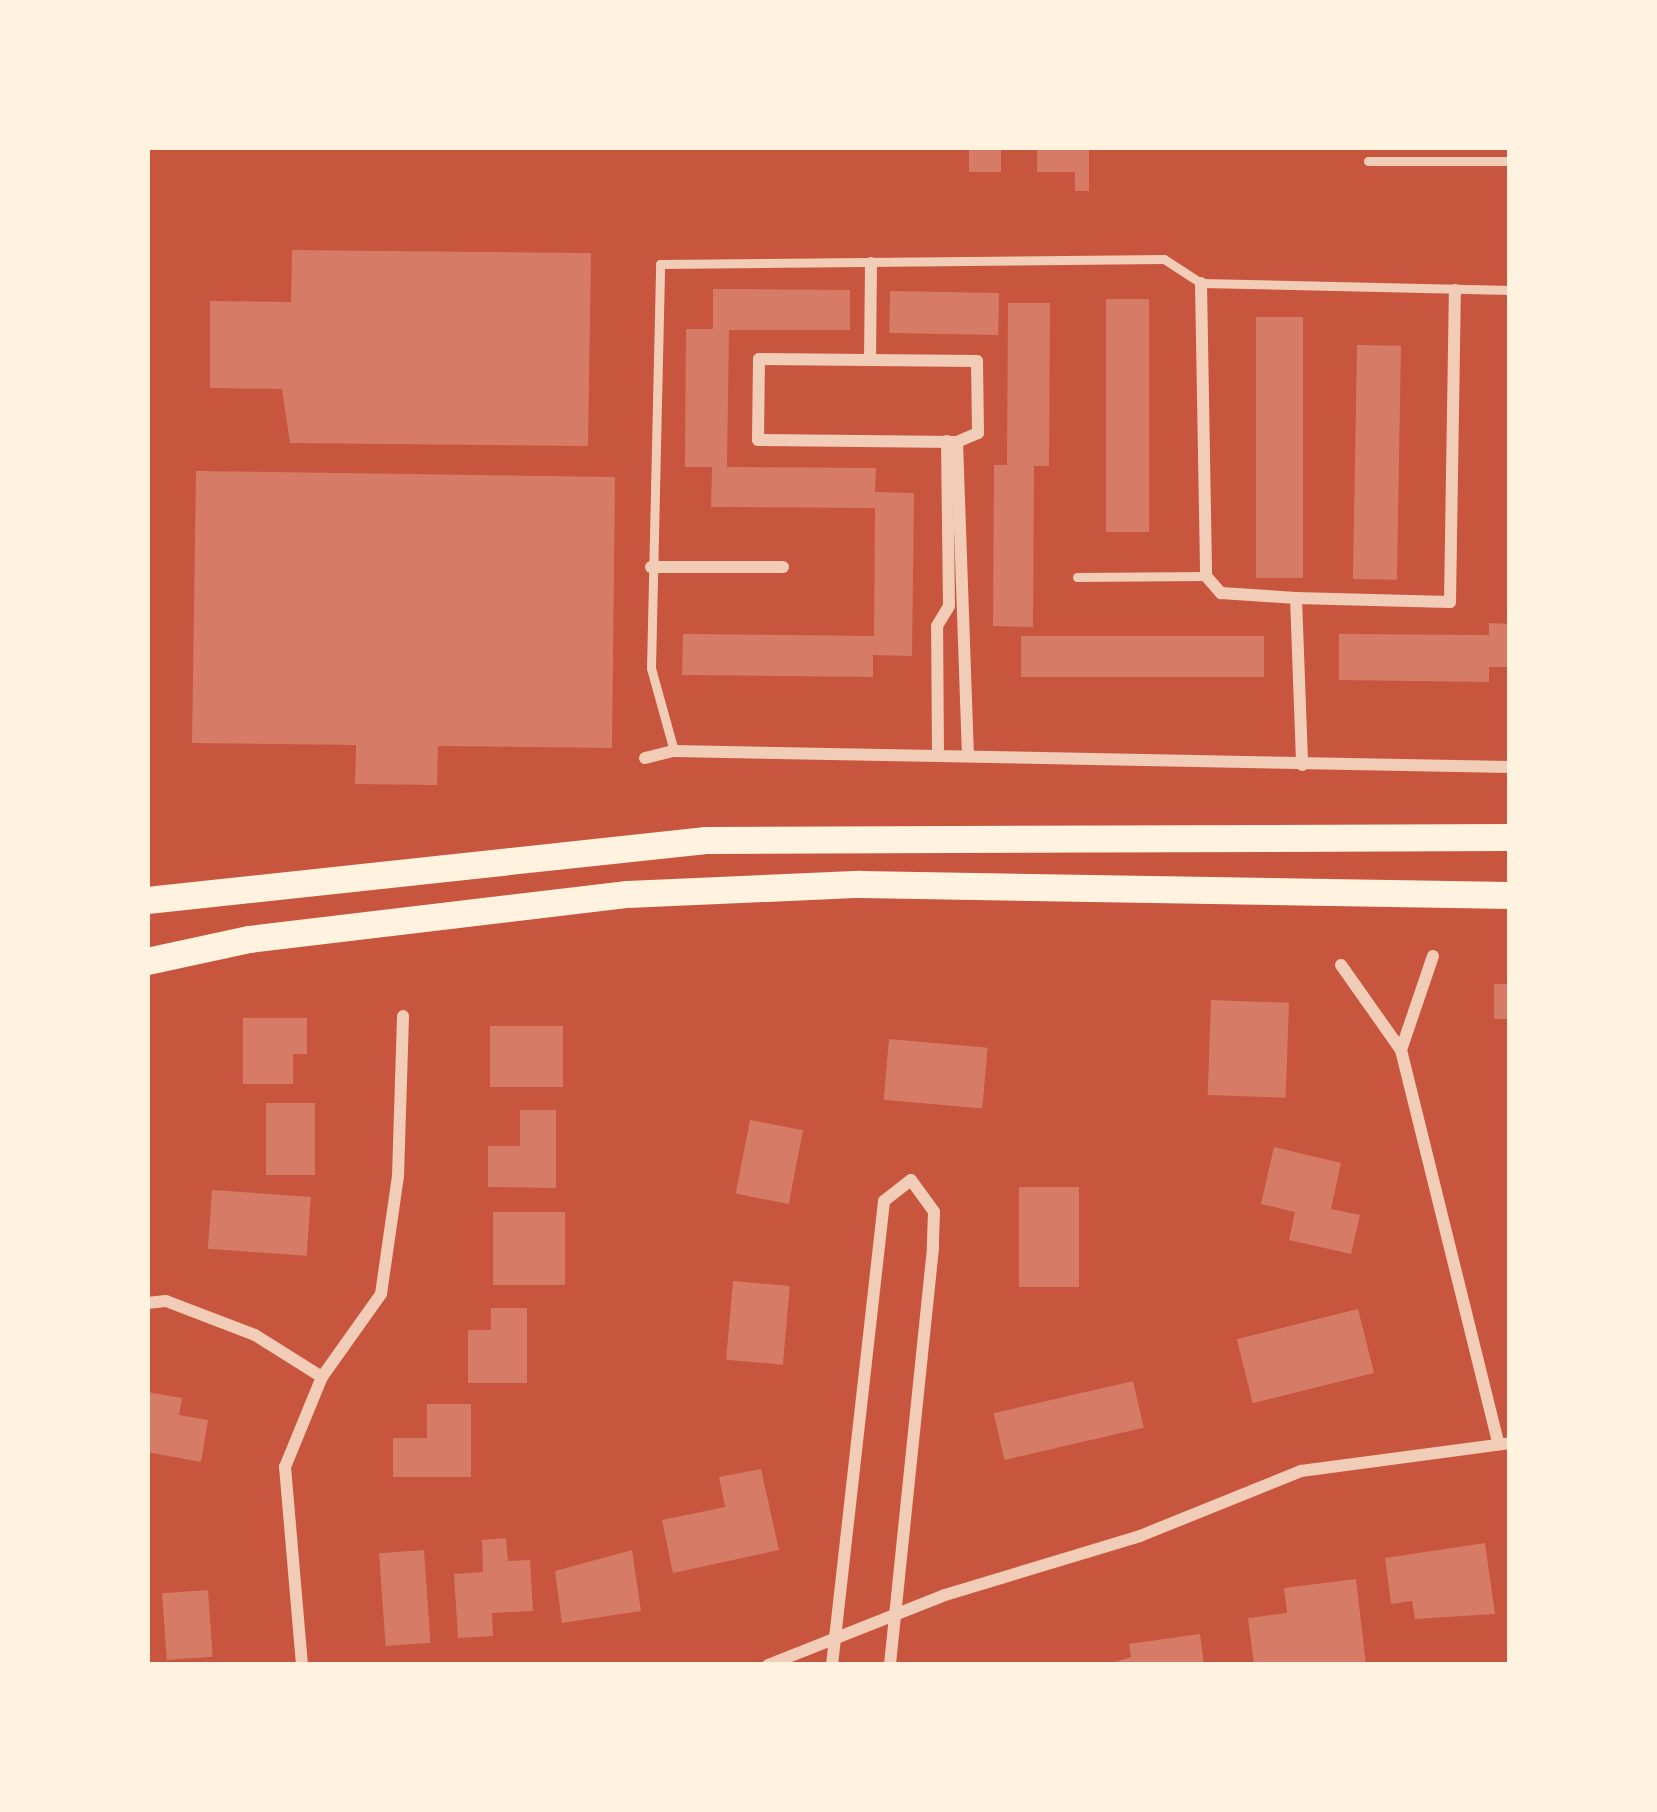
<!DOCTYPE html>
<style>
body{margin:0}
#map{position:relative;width:1657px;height:1812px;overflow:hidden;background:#c8553d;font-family:Manrope,sans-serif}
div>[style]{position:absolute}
.building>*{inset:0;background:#d67c66;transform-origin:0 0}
.service>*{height:9px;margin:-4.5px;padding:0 4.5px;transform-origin:4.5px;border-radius:4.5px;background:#f1ccb7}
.minor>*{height:12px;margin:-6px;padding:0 6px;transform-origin:6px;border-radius:6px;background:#f1ccb7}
.primary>*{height:27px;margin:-13.5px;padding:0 13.5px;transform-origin:13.5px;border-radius:13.5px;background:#fff3e0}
span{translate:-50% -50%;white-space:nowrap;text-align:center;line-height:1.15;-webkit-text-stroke:9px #fff3e0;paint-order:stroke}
.frame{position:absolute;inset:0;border:150px solid #fff3e0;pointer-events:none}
</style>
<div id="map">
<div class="building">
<div style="left:969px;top:147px;width:32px;height:25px"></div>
<div style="clip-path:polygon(1037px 147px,1089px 147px,1089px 191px,1075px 191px,1075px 172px,1037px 172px)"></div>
<div style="clip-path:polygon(292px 250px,591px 253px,588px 446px,290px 443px,282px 389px,210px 388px,210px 301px,291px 302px)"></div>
<div style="clip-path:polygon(713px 289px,850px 290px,850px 330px,729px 330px,727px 467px,876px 468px,875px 492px,914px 493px,912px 656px,873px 655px,873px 677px,682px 675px,683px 634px,874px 636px,875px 508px,711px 507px,712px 467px,685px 467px,686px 329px,713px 329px)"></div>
<div style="left:890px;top:291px;width:109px;height:42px;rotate:1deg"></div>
<div style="left:1106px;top:299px;width:43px;height:233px"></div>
<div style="clip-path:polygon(1008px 303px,1050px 303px,1049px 466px,1034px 466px,1033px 627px,993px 626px,994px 465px,1007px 465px)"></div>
<div style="left:1256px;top:317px;width:47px;height:261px"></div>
<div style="left:1357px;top:345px;width:44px;height:234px;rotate:1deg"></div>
<div style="clip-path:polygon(196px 471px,615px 477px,612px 748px,438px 746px,437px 785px,355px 784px,356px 745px,192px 743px)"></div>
<div style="clip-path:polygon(1489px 623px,1510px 624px,1510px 667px,1489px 667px,1489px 682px,1339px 680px,1339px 634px,1489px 635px)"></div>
<div style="left:1021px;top:636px;width:243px;height:41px"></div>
<div style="left:1494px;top:984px;width:16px;height:35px"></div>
<div style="left:1211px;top:1000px;width:78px;height:95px;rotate:2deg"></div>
<div style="clip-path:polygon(243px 1018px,307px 1018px,307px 1054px,293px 1054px,293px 1084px,243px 1084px)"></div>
<div style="left:490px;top:1026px;width:73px;height:61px"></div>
<div style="left:889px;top:1039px;width:99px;height:61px;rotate:5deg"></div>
<div style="left:266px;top:1103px;width:49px;height:72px"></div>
<div style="clip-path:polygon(520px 1110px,556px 1110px,556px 1188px,488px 1187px,488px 1146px,520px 1146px)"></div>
<div style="left:750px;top:1120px;width:54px;height:75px;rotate:11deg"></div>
<div style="clip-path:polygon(1274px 1147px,1341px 1163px,1331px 1209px,1360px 1215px,1351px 1254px,1289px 1240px,1295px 1212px,1261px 1204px)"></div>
<div style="left:1019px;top:1187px;width:60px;height:100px"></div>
<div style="left:212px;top:1190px;width:99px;height:59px;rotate:4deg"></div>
<div style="left:493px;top:1212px;width:72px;height:73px"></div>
<div style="left:733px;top:1281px;width:57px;height:79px;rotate:5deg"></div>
<div style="clip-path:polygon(491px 1308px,527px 1308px,527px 1383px,468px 1383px,468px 1330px,491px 1330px)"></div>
<div style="left:1358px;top:1309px;width:66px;height:125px;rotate:76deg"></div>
<div style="left:1133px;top:1381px;width:48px;height:143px;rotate:77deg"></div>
<div style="clip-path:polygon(147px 1392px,182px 1398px,179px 1415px,208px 1420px,201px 1462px,147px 1452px)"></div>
<div style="clip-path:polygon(427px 1404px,471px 1404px,471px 1477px,393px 1477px,393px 1438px,427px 1438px)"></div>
<div style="clip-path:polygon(761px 1469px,779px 1550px,673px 1573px,662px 1520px,725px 1507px,719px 1477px)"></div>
<div style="clip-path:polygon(506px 1538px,508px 1561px,530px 1560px,533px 1611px,492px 1613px,493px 1636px,458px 1638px,454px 1574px,483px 1572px,482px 1540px)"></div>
<div style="clip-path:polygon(1485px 1543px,1495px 1614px,1415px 1619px,1412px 1601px,1391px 1604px,1385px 1558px)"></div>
<div style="left:424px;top:1550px;width:93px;height:45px;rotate:86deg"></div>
<div style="clip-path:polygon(632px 1550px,641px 1611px,562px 1623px,555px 1571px)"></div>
<div style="clip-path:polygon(1356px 1579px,1366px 1665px,1254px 1665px,1248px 1618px,1287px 1613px,1284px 1588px)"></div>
<div style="left:208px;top:1590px;width:67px;height:46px;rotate:86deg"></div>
<div style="clip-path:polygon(1200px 1634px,1204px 1665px,1106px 1665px,1131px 1657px,1129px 1644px)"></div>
</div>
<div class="service">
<div style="left:1368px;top:161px;width:142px"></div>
<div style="left:1077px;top:577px;width:129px;rotate:-0.4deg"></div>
<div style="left:674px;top:751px;width:86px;rotate:-105.5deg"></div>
<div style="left:651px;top:668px;width:404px;rotate:-88.7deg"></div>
<div style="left:660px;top:264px;width:504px;rotate:-0.57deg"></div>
<div style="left:1164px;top:259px;width:44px;rotate:33deg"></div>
<div style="left:1201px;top:283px;width:309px;rotate:1.3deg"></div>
</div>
<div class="minor">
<div style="left:1201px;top:283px;width:293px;rotate:89deg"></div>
<div style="left:1206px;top:576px;width:23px;rotate:49deg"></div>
<div style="left:1221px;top:593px;width:75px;rotate:3.8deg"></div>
<div style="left:1296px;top:598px;width:167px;rotate:87.9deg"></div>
<div style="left:759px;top:359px;width:218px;rotate:0.5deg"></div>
<div style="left:977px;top:361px;width:72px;rotate:89.2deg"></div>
<div style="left:978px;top:433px;width:23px;rotate:157deg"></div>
<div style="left:957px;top:442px;width:199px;rotate:-179.4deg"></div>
<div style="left:758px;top:440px;width:81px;rotate:-89.3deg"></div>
<div style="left:870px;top:360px;width:97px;rotate:-89.4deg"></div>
<div style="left:957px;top:442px;width:314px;rotate:88deg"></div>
<div style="left:651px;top:567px;width:132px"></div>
<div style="left:1296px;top:598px;width:154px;rotate:1.5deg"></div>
<div style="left:1450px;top:602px;width:312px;rotate:-89.1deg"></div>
<div style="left:938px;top:755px;width:129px;rotate:-90.4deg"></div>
<div style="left:937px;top:626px;width:23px;rotate:-59deg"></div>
<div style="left:949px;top:606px;width:165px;rotate:-90.7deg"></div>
<div style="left:645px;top:758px;width:30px;rotate:-14deg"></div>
<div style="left:674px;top:751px;width:836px;rotate:1.1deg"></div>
<div style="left:1433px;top:956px;width:99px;rotate:108.8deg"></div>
<div style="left:1401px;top:1050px;width:404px;rotate:76.1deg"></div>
<div style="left:1341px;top:965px;width:104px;rotate:54.8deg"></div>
<div style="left:147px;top:1303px;width:19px;rotate:-6deg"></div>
<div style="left:166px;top:1301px;width:95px;rotate:20.9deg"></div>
<div style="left:255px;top:1335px;width:79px;rotate:32.1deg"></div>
<div style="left:302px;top:1665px;width:199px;rotate:-94.9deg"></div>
<div style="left:285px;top:1467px;width:97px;rotate:-67.7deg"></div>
<div style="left:322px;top:1377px;width:102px;rotate:-54.6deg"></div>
<div style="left:381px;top:1294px;width:119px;rotate:-81.8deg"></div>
<div style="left:398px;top:1176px;width:160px;rotate:-88.2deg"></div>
<div style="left:768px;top:1665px;width:190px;rotate:-21.6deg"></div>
<div style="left:945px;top:1595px;width:204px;rotate:-16.8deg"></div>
<div style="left:1140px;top:1536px;width:174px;rotate:-22deg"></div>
<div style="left:1301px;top:1471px;width:211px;rotate:-7.6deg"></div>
<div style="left:832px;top:1665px;width:467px;rotate:-83.6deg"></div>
<div style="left:884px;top:1201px;width:34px;rotate:-38deg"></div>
<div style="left:911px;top:1180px;width:39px;rotate:54deg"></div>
<div style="left:934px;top:1212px;width:36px;rotate:92deg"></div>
<div style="left:933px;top:1248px;width:419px;rotate:95.9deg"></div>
</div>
<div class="primary">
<div style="left:147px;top:900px;width:562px;rotate:-6.13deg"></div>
<div style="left:706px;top:840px;width:804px;rotate:-0.21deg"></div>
<div style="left:147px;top:961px;width:104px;rotate:-12.2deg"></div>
<div style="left:249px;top:939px;width:381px;rotate:-6.8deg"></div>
<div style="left:627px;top:894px;width:233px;rotate:-2.5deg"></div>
<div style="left:860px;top:884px;width:650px;rotate:0.97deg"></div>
</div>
<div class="frame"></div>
</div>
